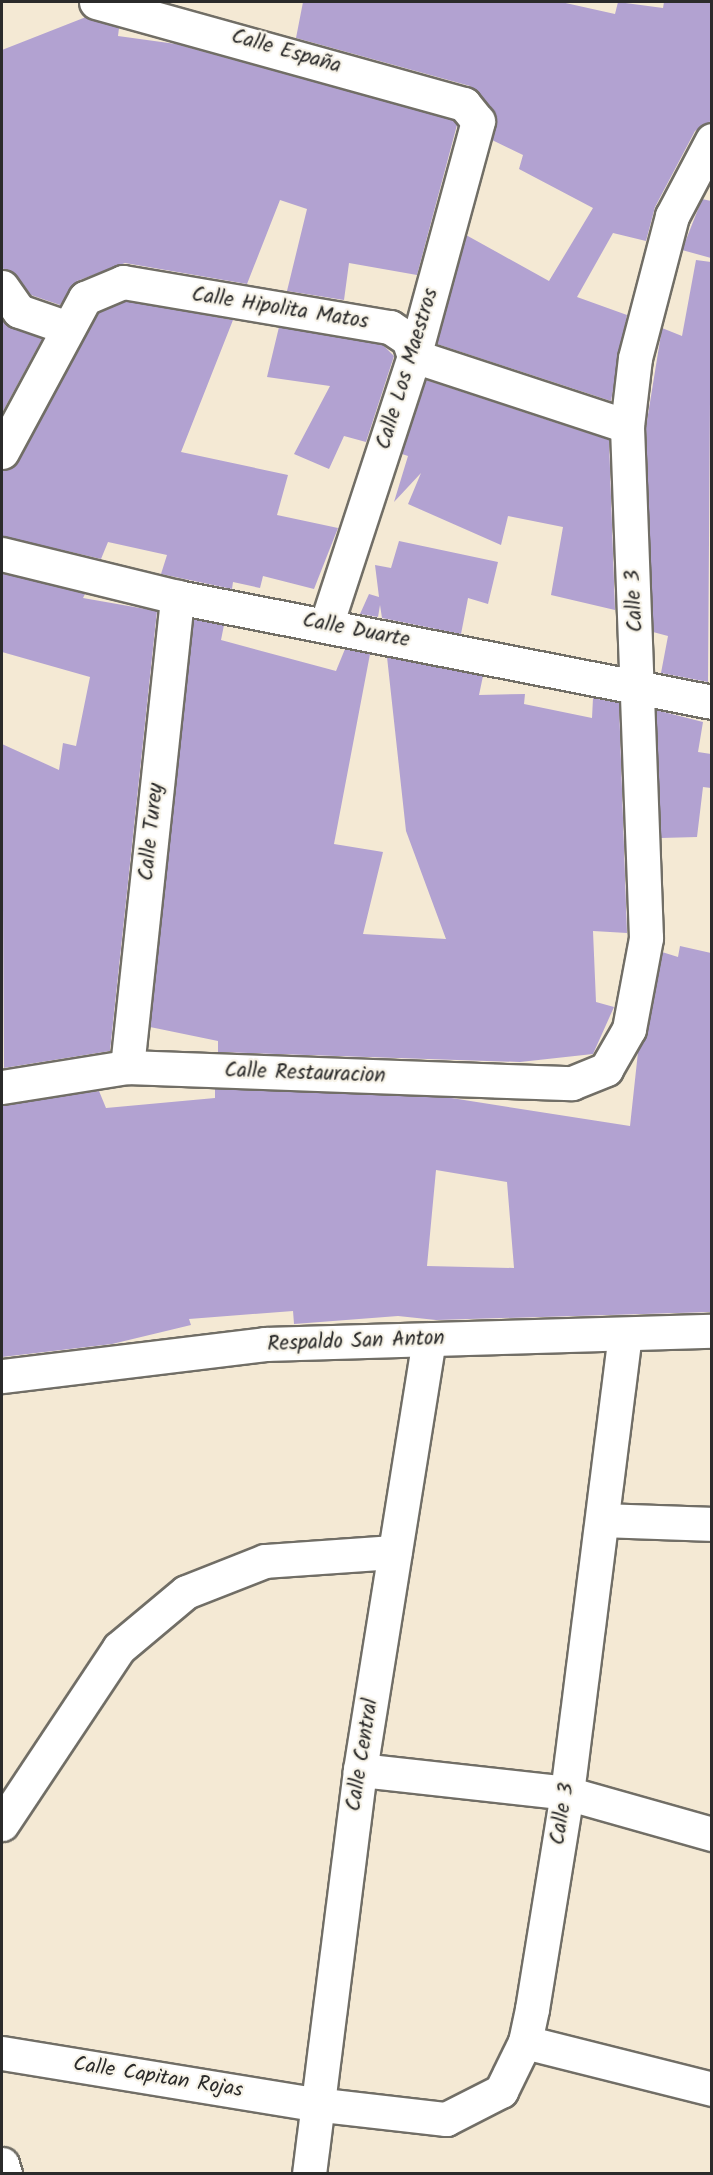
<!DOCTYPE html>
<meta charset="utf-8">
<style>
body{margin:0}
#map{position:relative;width:713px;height:2175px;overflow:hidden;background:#f4e9d4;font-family:Kalam,sans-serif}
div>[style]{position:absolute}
.building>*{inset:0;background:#b2a2d1}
.roads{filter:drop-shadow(2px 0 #716e66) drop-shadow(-2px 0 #716e66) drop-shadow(0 2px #716e66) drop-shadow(0 -2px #716e66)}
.minor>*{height:33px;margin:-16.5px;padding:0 16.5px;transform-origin:16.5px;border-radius:16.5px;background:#fff}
span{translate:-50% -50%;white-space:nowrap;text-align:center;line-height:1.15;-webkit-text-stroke:4.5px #f7f3e8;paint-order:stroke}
.street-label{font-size:21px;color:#2b2b2b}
.frame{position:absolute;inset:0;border:3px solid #2b2b2b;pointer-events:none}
</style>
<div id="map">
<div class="building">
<div style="clip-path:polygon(303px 2px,561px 2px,615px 14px,618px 2px,663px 8px,664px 2px,711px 2px,711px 121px,695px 131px,655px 207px,646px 241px,613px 233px,577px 297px,627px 315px,611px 401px,437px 344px,466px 235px,549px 281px,593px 208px,519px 169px,523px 155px,492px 140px,496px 117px,470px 86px,296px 38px)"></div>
<div style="clip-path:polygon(86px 17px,119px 28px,118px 36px,176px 44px,453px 120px,457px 125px,417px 275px,349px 263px,344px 300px,287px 291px,307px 209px,280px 200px,247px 284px,125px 263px,77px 281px,60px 305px,31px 295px,17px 276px,2px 268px,2px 50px)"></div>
<div style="clip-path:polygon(702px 199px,711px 201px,711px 258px,682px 250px)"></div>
<div style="clip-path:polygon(696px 260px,711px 262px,708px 682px,661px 673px,668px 636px,653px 632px,646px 427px,662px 328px,682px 336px)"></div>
<div style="clip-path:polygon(125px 301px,233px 320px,181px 452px,288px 475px,277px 515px,338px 528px,314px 589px,263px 576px,260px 588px,233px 582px,232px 589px,161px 574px,167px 555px,108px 542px,101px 559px,2px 536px,2px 471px,19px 461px,98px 313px)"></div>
<div style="clip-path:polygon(2px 319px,42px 339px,2px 413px)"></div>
<div style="clip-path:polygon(279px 327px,383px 345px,394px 356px,366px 442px,344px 436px,329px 469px,294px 454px,330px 386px,267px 377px)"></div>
<div style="clip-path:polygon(426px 380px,609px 440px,615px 610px,551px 595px,563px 527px,508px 516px,501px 545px,408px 504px,421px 473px,394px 502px,408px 456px,402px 454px)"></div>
<div style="clip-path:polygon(399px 541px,498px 562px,488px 604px,468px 598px,461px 634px,382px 618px,380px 605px,378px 617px,360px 614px,369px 594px,379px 597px,375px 565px,391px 568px)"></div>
<div style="clip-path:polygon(2px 573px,85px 594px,83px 598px,157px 611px,110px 1051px,4px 1068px,2px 744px,59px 770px,63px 743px,76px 746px,90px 677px,2px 652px)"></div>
<div style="clip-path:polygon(193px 619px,224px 625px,221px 640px,336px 671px,345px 649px,370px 654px,334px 844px,383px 852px,363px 934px,446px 939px,406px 831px,387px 657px,483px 676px,479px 695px,525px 694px,524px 704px,592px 718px,593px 698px,619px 703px,627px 933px,593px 931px,596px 1002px,614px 1007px,593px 1054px,520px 1062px,218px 1052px,218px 1041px,150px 1027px)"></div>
<div style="clip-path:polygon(656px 710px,703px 722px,698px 752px,711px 754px,711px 788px,703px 787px,697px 837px,661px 838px)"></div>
<div style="clip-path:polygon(evenodd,680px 946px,711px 953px,711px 1312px,436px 1320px,398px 1316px,294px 1324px,293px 1311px,189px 1319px,191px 1325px,112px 1344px,2px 1357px,2px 1105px,99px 1091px,106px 1108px,215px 1098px,215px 1089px,445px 1097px,630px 1126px,638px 1052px,647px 1032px,662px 952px,678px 957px,680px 946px,436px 1170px,507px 1182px,514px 1268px,427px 1266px,436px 1170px)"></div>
</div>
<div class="roads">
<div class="minor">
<div style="left:96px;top:2px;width:382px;rotate:15.5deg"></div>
<div style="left:464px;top:104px;width:22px;rotate:51deg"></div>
<div style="left:478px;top:121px;width:244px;rotate:105.2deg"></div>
<div style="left:414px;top:356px;width:283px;rotate:108.1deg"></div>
<div style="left:2px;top:287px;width:29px;rotate:55deg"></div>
<div style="left:19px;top:311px;width:52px;rotate:19.1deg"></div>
<div style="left:2px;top:452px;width:175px;rotate:-61.7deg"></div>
<div style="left:85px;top:298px;width:41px;rotate:-22.8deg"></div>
<div style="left:123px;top:282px;width:271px;rotate:9.6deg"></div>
<div style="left:390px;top:327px;width:22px;rotate:34deg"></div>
<div style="left:408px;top:339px;width:18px;rotate:71deg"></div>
<div style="left:414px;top:356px;width:224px;rotate:18.2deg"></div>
<div style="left:2px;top:554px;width:180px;rotate:13.8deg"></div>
<div style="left:177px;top:597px;width:545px;rotate:11.1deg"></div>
<div style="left:127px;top:1067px;width:473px;rotate:-83.9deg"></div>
<div style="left:2px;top:1087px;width:127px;rotate:-9.1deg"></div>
<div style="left:127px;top:1067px;width:445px;rotate:2.1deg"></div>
<div style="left:572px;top:1083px;width:37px;rotate:-22deg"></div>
<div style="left:606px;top:1069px;width:46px;rotate:-60.1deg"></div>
<div style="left:629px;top:1029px;width:93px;rotate:-79.4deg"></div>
<div style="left:646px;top:938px;width:512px;rotate:-92.13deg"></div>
<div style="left:627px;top:426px;width:68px;rotate:-83.3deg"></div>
<div style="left:635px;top:358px;width:147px;rotate:-75.4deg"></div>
<div style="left:672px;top:216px;width:86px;rotate:-62.2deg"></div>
<div style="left:2px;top:1376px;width:265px;rotate:-6.9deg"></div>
<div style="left:265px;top:1344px;width:447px;rotate:-1.7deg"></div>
<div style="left:603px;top:1520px;width:109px;rotate:2.1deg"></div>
<div style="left:360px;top:1770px;width:208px;rotate:6.3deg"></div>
<div style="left:567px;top:1793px;width:151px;rotate:15.8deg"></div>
<div style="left:2px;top:1824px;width:211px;rotate:-56.4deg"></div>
<div style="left:119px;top:1648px;width:87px;rotate:-39.9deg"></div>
<div style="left:186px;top:1592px;width:85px;rotate:-21.4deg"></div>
<div style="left:265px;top:1561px;width:130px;rotate:-4deg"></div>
<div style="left:525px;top:2042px;width:193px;rotate:14.1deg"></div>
<div style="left:2px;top:2053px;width:316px;rotate:9.3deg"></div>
<div style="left:314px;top:2104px;width:133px;rotate:6.5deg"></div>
<div style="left:446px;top:2119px;width:62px;rotate:-27deg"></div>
<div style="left:501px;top:2091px;width:55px;rotate:-63.9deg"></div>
<div style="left:525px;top:2042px;width:34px;rotate:-78deg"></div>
<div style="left:532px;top:2009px;width:219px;rotate:-80.8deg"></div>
<div style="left:567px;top:1793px;width:460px;rotate:-82.8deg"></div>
<div style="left:2px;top:2164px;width:10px;rotate:73deg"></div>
<div style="left:309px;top:2174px;width:407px;rotate:-82.8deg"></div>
<div style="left:360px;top:1770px;width:436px;rotate:-80.9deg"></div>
</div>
</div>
<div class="street-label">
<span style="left:286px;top:52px;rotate:16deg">Calle España</span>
<span style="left:280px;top:309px;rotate:9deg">Calle Hipolita Matos</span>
<span style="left:408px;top:369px;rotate:-73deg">Calle Los Maestros</span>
<span style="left:635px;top:601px;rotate:-93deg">Calle 3</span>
<span style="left:356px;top:631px;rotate:11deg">Calle Duarte</span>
<span style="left:152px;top:832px;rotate:-84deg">Calle Turey</span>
<span style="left:305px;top:1074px;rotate:2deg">Calle Restauracion</span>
<span style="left:356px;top:1342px;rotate:-2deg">Respaldo San Anton</span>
<span style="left:363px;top:1755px;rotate:-81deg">Calle Central</span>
<span style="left:563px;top:1814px;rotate:-81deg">Calle 3</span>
<span style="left:158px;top:2078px;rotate:9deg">Calle Capitan Rojas</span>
</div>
<div class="frame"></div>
</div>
